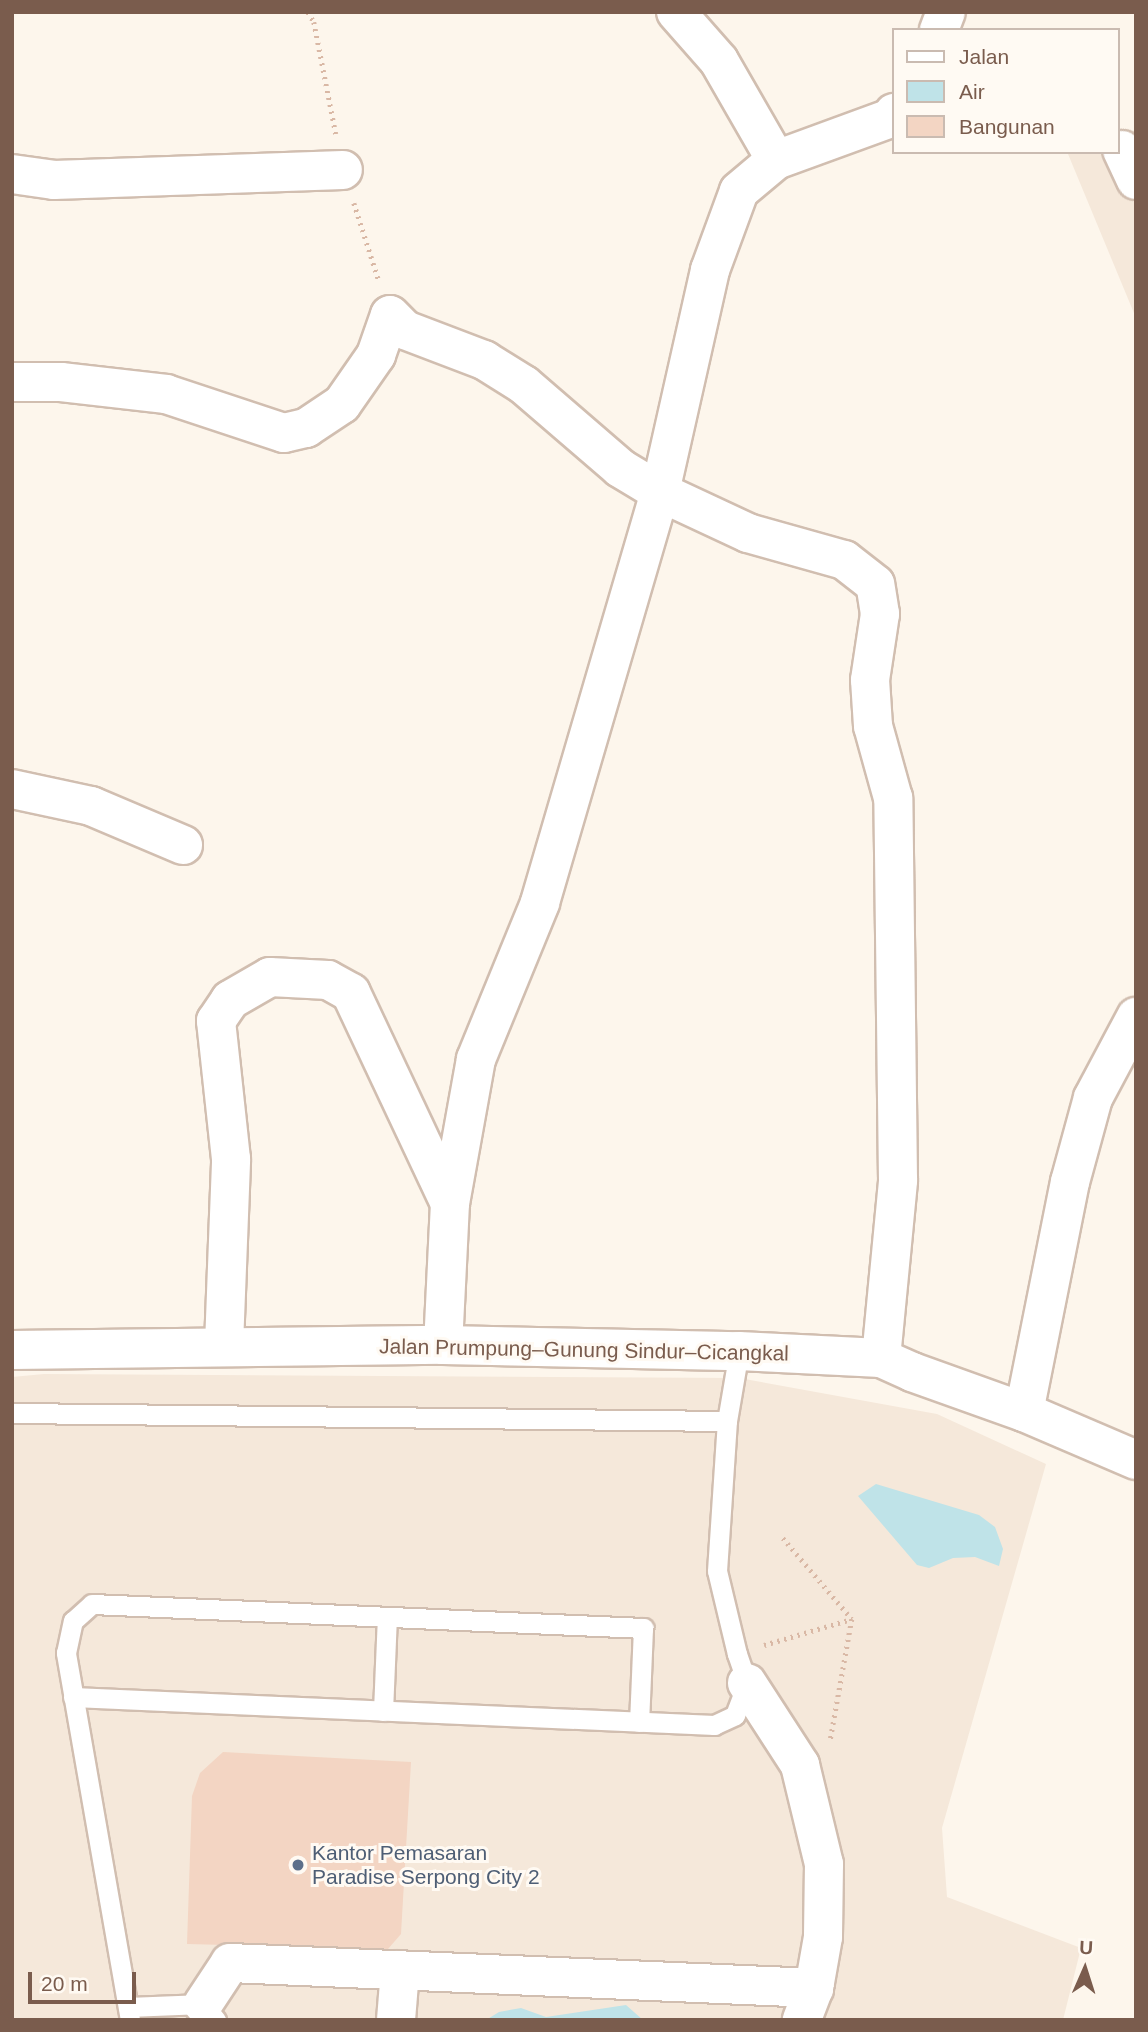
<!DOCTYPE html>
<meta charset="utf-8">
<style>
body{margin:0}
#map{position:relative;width:1148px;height:2032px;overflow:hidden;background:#fdf6ec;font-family:Helvetica,sans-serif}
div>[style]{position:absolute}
.residential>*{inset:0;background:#f5e8da}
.water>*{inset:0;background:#bfe3e8}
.building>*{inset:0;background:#f3d5c3}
.path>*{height:4.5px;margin-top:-2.25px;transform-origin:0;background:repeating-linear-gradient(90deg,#d9b8a5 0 2px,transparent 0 7px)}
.roads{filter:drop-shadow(2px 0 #d1beb0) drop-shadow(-2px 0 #d1beb0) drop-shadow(0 2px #d1beb0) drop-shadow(0 -2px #d1beb0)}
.lane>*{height:19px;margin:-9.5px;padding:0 9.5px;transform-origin:9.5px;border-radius:9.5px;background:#fff}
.street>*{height:38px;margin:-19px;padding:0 19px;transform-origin:19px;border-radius:19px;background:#fff}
.secondary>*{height:38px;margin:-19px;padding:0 19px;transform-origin:19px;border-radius:19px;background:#fff}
.dots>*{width:19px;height:19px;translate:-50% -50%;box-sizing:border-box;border:4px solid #fffaf3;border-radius:50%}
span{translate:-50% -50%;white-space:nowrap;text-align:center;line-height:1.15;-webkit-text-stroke:6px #fffaf3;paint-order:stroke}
.street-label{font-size:21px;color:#7a5c4d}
.service-label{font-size:21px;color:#4e5e75}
.left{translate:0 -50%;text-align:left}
.frame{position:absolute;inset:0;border:14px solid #7a5c4d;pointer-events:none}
.legend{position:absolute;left:892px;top:28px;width:228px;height:126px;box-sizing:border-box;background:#fffaf3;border:2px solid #cabbb1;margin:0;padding:9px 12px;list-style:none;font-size:21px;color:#7a5c4d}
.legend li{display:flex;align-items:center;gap:14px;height:35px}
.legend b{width:35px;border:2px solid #cabbb1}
.north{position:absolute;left:1050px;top:1934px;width:70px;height:70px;-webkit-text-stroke:5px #fffaf3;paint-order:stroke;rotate:3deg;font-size:19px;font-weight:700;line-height:28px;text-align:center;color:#7a5c4d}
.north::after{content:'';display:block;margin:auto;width:24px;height:32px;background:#7a5c4d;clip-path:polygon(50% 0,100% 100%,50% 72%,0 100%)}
.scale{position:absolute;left:28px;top:1972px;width:108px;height:32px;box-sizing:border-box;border:4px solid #7a5c4d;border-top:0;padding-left:9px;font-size:21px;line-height:24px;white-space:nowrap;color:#7a5c4d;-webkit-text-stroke:5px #fffaf3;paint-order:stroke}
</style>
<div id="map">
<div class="residential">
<div style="clip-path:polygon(1136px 130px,1136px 318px,1068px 154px,1118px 152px,1118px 136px)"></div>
<div style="clip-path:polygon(44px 1374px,739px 1378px,937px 1414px,1046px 1464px,942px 1828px,947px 1897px,1081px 1948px,1063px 2020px,12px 2020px,12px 1377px)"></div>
</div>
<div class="water">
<div style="clip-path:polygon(876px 1484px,979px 1515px,995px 1527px,1003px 1549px,999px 1566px,975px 1557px,953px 1558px,929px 1568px,917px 1565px,858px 1496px)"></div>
<div style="clip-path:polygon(626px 2005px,643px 2020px,486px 2020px,499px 2012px,521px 2008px,546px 2017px)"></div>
</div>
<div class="building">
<div style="clip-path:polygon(223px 1752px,411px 1762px,401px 1934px,388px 1949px,187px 1944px,192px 1796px,200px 1773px)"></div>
</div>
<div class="path">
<div style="left:308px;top:12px;width:12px;rotate:59deg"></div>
<div style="left:314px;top:22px;width:114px;rotate:78.9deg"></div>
<div style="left:354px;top:203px;width:82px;rotate:72.2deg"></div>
<div style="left:783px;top:1538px;width:106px;rotate:49.6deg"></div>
<div style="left:852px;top:1619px;width:125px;rotate:100.1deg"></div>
<div style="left:764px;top:1645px;width:92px;rotate:-16.5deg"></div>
</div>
<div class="roads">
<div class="lane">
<div style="left:12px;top:1413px;width:715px;rotate:0.64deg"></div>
<div style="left:73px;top:1697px;width:642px;rotate:2.5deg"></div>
<div style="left:714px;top:1725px;width:23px;rotate:-25deg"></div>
<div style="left:735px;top:1715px;width:34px;rotate:-69deg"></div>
<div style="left:747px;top:1683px;width:31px;rotate:-109deg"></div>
<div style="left:737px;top:1654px;width:85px;rotate:-103.5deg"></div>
<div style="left:717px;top:1571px;width:150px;rotate:-86.2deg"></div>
<div style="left:727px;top:1421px;width:71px;rotate:-80.3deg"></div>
<div style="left:383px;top:1711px;width:94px;rotate:-87.6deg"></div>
<div style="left:128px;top:2007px;width:75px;rotate:-2.3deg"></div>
<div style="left:203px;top:2004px;width:21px;rotate:51deg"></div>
<div style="left:130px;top:2020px;width:373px;rotate:-99.9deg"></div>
<div style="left:66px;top:1653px;width:33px;rotate:-78deg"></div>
<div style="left:73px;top:1621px;width:25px;rotate:-42deg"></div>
<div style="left:92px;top:1604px;width:552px;rotate:2.49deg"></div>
<div style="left:643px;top:1628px;width:94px;rotate:92.4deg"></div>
</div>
<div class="street">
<div style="left:676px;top:12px;width:65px;rotate:48.7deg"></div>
<div style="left:719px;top:61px;width:114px;rotate:60.1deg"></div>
<div style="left:939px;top:30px;width:19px;rotate:-69deg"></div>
<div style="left:1122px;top:150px;width:33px;rotate:65deg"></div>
<div style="left:12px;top:174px;width:42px;rotate:8.1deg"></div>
<div style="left:54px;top:180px;width:289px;rotate:-2deg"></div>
<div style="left:12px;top:382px;width:49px"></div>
<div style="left:61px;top:382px;width:106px;rotate:6.5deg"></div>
<div style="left:166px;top:394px;width:124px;rotate:18.3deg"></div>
<div style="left:284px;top:433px;width:23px;rotate:-13deg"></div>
<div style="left:306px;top:428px;width:43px;rotate:-33.7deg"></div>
<div style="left:342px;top:404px;width:60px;rotate:-55.2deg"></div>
<div style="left:376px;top:355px;width:42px;rotate:-70.7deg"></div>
<div style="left:390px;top:315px;width:21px;rotate:45deg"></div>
<div style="left:405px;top:330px;width:85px;rotate:20.8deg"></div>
<div style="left:484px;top:360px;width:47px;rotate:32deg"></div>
<div style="left:524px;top:385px;width:127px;rotate:40.8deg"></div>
<div style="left:620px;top:468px;width:47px;rotate:31deg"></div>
<div style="left:660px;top:492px;width:428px;rotate:106.3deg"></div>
<div style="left:540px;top:903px;width:169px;rotate:112.3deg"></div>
<div style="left:476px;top:1059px;width:146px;rotate:100.2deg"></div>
<div style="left:450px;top:1203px;width:142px;rotate:92.8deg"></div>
<div style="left:12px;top:789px;width:81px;rotate:12.1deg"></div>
<div style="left:91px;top:806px;width:100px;rotate:23deg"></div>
<div style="left:224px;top:1345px;width:186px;rotate:-87.8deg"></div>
<div style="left:231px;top:1159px;width:139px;rotate:-96.2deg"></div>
<div style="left:216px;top:1021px;width:25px;rotate:-56deg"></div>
<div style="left:230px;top:1000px;width:46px;rotate:-29.9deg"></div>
<div style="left:270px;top:977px;width:58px;rotate:3deg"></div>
<div style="left:328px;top:980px;width:26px;rotate:29deg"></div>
<div style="left:351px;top:993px;width:232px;rotate:64.8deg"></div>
<div style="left:881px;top:1358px;width:179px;rotate:-84.5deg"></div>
<div style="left:898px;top:1180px;width:382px;rotate:-90.7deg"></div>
<div style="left:893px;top:798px;width:75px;rotate:-105.5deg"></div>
<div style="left:873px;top:726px;width:46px;rotate:-93.7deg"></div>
<div style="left:870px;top:680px;width:67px;rotate:-81.4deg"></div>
<div style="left:880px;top:614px;width:30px;rotate:-99deg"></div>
<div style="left:875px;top:584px;width:39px;rotate:-142deg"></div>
<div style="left:844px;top:560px;width:100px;rotate:-164.3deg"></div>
<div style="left:748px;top:533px;width:97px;rotate:-155deg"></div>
<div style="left:660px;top:492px;width:228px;rotate:-77.3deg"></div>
<div style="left:710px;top:270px;width:84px;rotate:-69.8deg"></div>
<div style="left:739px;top:191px;width:48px;rotate:-40deg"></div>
<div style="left:776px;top:160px;width:122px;rotate:-20.1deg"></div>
<div style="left:891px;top:118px;width:6px;rotate:-59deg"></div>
<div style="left:1024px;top:1412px;width:235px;rotate:-78.7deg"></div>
<div style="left:1070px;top:1182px;width:87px;rotate:-74.7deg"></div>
<div style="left:1093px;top:1098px;width:92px;rotate:-62deg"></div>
<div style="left:747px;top:1683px;width:98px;rotate:57.1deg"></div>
<div style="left:800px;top:1765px;width:102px;rotate:76.4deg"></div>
<div style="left:824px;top:1864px;width:73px;rotate:90.8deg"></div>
<div style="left:823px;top:1937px;width:52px;rotate:100deg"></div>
<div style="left:814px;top:1988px;width:34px;rotate:111deg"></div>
<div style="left:203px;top:2004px;width:49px;rotate:-56.6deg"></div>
<div style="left:230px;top:1963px;width:585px;rotate:2.45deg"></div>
<div style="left:396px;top:2020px;width:50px;rotate:-85.4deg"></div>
</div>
<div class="secondary">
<div style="left:12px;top:1350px;width:431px;rotate:-0.7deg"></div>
<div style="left:443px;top:1345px;width:296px;rotate:1.2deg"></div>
<div style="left:739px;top:1351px;width:142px;rotate:2.8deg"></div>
<div style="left:881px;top:1358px;width:34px;rotate:24deg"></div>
<div style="left:912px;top:1372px;width:119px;rotate:19.7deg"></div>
<div style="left:1024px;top:1412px;width:122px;rotate:23.2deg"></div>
</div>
</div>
<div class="dots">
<div style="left:298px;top:1865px;background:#5c6f8a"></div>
</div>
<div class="street-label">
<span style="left:584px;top:1350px;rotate:1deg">Jalan Prumpung–Gunung Sindur–Cicangkal</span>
</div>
<div class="service-label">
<span class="left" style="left:312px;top:1865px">Kantor Pemasaran<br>Paradise Serpong City 2</span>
</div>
<div class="frame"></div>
<ul class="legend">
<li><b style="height:9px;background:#fff"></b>Jalan</li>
<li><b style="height:19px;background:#bfe3e8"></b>Air</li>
<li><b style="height:19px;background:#f3d5c3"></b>Bangunan</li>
</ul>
<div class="north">U</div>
<div class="scale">20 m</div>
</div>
